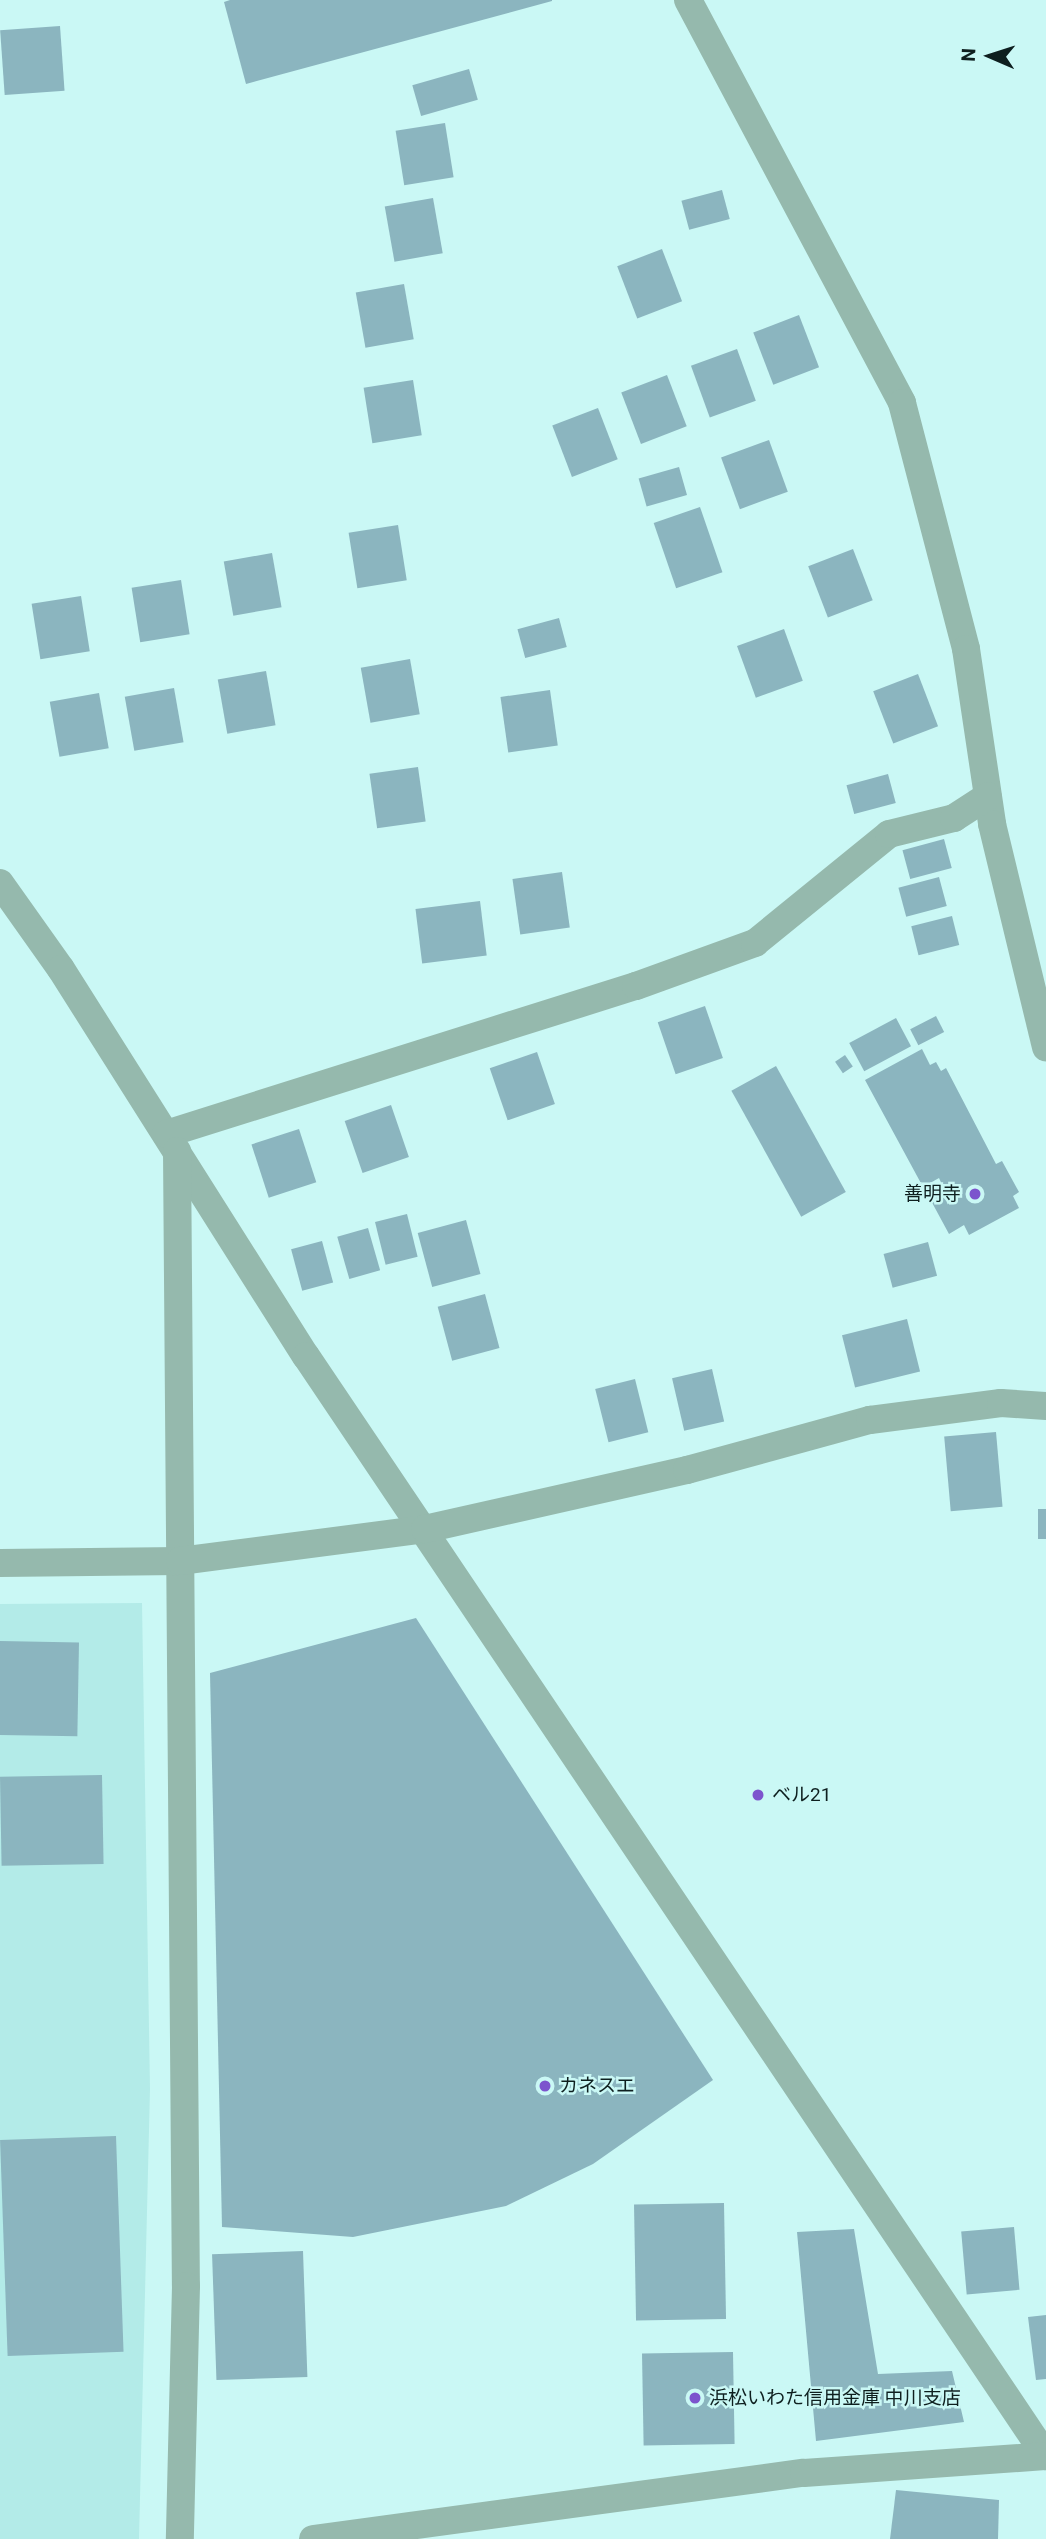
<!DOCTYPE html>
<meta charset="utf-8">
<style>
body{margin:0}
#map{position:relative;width:1046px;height:2539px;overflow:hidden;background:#caf8f5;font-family:Roboto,"Noto Sans JP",sans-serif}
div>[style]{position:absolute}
.built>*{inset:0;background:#b3ebe8}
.building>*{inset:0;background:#8bb5bf;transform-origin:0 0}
.minor>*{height:28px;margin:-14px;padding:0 14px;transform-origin:14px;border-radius:14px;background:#95b9ad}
.dots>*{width:19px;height:19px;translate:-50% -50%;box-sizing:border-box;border:4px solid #caf8f5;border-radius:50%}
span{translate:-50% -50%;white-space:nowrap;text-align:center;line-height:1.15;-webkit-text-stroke:5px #caf8f5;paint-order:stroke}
.poi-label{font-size:19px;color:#0e1f1f}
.right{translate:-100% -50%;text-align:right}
.left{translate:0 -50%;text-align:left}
.north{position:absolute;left:955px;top:21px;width:70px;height:70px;-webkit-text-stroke:5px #caf8f5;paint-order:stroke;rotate:273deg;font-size:19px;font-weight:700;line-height:28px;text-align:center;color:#0e1f1f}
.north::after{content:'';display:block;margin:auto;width:24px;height:32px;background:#0e1f1f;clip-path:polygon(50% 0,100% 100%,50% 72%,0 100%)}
</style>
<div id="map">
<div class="built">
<div style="clip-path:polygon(142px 1603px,150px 2089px,139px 2539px,0 2539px,0 1604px)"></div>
</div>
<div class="building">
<div style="clip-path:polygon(230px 0,552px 0,552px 1px,246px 84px,224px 2px)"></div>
<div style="left:60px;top:26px;width:65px;height:60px;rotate:86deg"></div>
<div style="left:469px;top:69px;width:32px;height:59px;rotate:74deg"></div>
<div style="left:445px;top:123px;width:55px;height:50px;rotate:81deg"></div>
<div style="left:722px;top:190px;width:30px;height:42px;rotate:75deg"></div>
<div style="left:433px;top:198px;width:56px;height:49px;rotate:80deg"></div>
<div style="left:662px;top:249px;width:56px;height:48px;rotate:69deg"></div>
<div style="left:404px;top:284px;width:56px;height:49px;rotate:80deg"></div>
<div style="left:799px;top:315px;width:56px;height:49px;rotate:69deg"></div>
<div style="left:737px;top:349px;width:55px;height:49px;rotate:70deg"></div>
<div style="left:667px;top:375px;width:55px;height:49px;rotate:69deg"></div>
<div style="left:413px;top:380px;width:56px;height:50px;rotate:81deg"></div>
<div style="left:598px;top:408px;width:55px;height:49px;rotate:69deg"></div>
<div style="left:769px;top:440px;width:55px;height:51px;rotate:70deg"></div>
<div style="left:679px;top:467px;width:29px;height:42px;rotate:74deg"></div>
<div style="left:700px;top:507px;width:69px;height:49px;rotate:71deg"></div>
<div style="left:398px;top:525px;width:56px;height:50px;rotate:81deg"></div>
<div style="left:853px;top:549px;width:55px;height:48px;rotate:69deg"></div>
<div style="left:272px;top:553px;width:55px;height:49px;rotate:80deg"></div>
<div style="left:181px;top:580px;width:55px;height:50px;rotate:81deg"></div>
<div style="left:81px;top:596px;width:56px;height:50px;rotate:81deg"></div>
<div style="left:559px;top:618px;width:30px;height:43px;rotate:75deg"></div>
<div style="left:784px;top:629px;width:55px;height:50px;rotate:70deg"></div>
<div style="left:410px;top:659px;width:56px;height:50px;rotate:80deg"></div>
<div style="left:266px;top:671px;width:55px;height:49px;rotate:80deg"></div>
<div style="left:918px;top:674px;width:56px;height:48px;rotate:69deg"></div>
<div style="left:174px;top:688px;width:55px;height:50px;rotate:80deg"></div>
<div style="left:550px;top:690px;width:56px;height:50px;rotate:82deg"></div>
<div style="left:99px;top:693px;width:56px;height:50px;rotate:80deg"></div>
<div style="left:418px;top:767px;width:55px;height:49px;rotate:82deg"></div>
<div style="left:888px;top:774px;width:30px;height:43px;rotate:75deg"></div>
<div style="left:944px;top:839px;width:30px;height:43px;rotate:75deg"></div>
<div style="left:562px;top:872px;width:56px;height:50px;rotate:82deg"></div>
<div style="left:939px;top:877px;width:30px;height:42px;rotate:75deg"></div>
<div style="left:480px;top:901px;width:55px;height:65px;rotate:83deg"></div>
<div style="left:952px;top:916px;width:30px;height:42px;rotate:76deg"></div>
<div style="left:705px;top:1006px;width:55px;height:50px;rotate:71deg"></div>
<div style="left:936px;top:1016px;width:18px;height:29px;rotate:63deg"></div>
<div style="left:896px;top:1018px;width:32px;height:53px;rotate:62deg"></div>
<div style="clip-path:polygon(922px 1049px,930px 1065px,936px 1062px,941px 1071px,946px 1068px,996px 1164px,1002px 1161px,1019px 1192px,1013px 1196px,1019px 1208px,969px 1235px,964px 1225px,949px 1234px,929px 1197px,944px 1189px,939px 1178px,923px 1187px,865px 1080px)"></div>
<div style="left:537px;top:1052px;width:55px;height:50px;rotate:71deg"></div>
<div style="left:845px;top:1055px;width:14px;height:12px;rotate:56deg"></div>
<div style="left:776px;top:1066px;width:144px;height:51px;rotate:61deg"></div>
<div style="left:391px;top:1105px;width:55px;height:49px;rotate:71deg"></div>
<div style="left:299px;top:1129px;width:56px;height:50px;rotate:72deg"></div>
<div style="left:407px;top:1214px;width:44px;height:33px;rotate:76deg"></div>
<div style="left:466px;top:1220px;width:56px;height:50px;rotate:75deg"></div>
<div style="left:368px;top:1228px;width:44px;height:32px;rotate:74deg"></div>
<div style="left:322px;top:1241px;width:43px;height:32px;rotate:75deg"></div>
<div style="left:928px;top:1242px;width:35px;height:46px;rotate:75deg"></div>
<div style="left:485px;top:1294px;width:56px;height:49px;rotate:75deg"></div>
<div style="left:907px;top:1319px;width:54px;height:67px;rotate:76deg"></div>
<div style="left:712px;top:1369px;width:54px;height:41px;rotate:77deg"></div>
<div style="left:635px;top:1379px;width:55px;height:41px;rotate:76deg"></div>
<div style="left:996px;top:1432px;width:75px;height:52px;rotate:85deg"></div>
<div style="left:1038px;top:1509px;width:8px;height:30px"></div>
<div style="clip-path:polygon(416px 1618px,713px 2080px,593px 2164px,506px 2206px,353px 2237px,222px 2227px,210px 1673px)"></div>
<div style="left:0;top:1641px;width:79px;height:94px;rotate:1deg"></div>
<div style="left:102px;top:1775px;width:89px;height:102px;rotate:89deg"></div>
<div style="left:116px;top:2136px;width:216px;height:116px;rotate:88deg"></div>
<div style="left:724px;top:2203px;width:116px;height:90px;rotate:89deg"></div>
<div style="left:1014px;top:2227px;width:63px;height:53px;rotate:85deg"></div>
<div style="clip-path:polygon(854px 2229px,878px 2374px,952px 2371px,964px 2422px,816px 2441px,797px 2232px)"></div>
<div style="left:303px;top:2251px;width:126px;height:91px;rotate:88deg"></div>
<div style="clip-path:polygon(1046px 2315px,1046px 2379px,1036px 2380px,1028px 2317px)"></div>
<div style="left:733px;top:2352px;width:92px;height:91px;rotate:89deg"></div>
<div style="clip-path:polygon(896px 2490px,999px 2500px,998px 2539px,890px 2539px)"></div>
</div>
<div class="minor">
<div style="left:688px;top:0;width:456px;rotate:62deg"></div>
<div style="left:902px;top:403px;width:254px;rotate:75.4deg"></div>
<div style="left:966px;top:649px;width:177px;rotate:81.5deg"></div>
<div style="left:992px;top:824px;width:230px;rotate:76.4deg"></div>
<div style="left:0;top:883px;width:105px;rotate:54.7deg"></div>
<div style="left:61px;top:969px;width:458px;rotate:57.7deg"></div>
<div style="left:306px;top:1356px;width:1326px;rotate:56.07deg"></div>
<div style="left:166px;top:1134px;width:493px;rotate:-17.5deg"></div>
<div style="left:636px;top:986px;width:127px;rotate:-19.9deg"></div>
<div style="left:755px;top:943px;width:173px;rotate:-39.1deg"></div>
<div style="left:889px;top:834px;width:67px;rotate:-13.8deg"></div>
<div style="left:954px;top:818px;width:40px;rotate:-32.9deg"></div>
<div style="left:177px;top:1151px;width:1135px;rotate:89.55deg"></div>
<div style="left:186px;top:2286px;width:253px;rotate:91.4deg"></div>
<div style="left:0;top:1563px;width:180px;rotate:-0.6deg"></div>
<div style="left:180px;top:1561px;width:247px;rotate:-7.4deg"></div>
<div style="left:425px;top:1529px;width:269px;rotate:-12.7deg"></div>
<div style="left:687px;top:1470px;width:190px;rotate:-15.3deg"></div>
<div style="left:870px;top:1420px;width:132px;rotate:-7.4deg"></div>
<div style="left:1001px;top:1403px;width:45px;rotate:3.8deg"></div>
<div style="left:313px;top:2539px;width:495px;rotate:-7.7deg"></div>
<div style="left:804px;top:2473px;width:243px;rotate:-4deg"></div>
</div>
<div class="dots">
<div style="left:975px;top:1194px;background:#7c54cd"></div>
<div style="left:758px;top:1795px;background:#7c54cd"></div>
<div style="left:545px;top:2086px;background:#7c54cd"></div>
<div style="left:695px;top:2398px;background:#7c54cd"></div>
</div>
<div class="poi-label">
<span class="right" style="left:961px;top:1194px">善明寺</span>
<span class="left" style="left:772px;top:1795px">ベル21</span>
<span class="left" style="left:559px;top:2086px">カネスエ</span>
<span class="left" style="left:709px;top:2398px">浜松いわた信用金庫 中川支店</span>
</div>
<div class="north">N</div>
</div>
